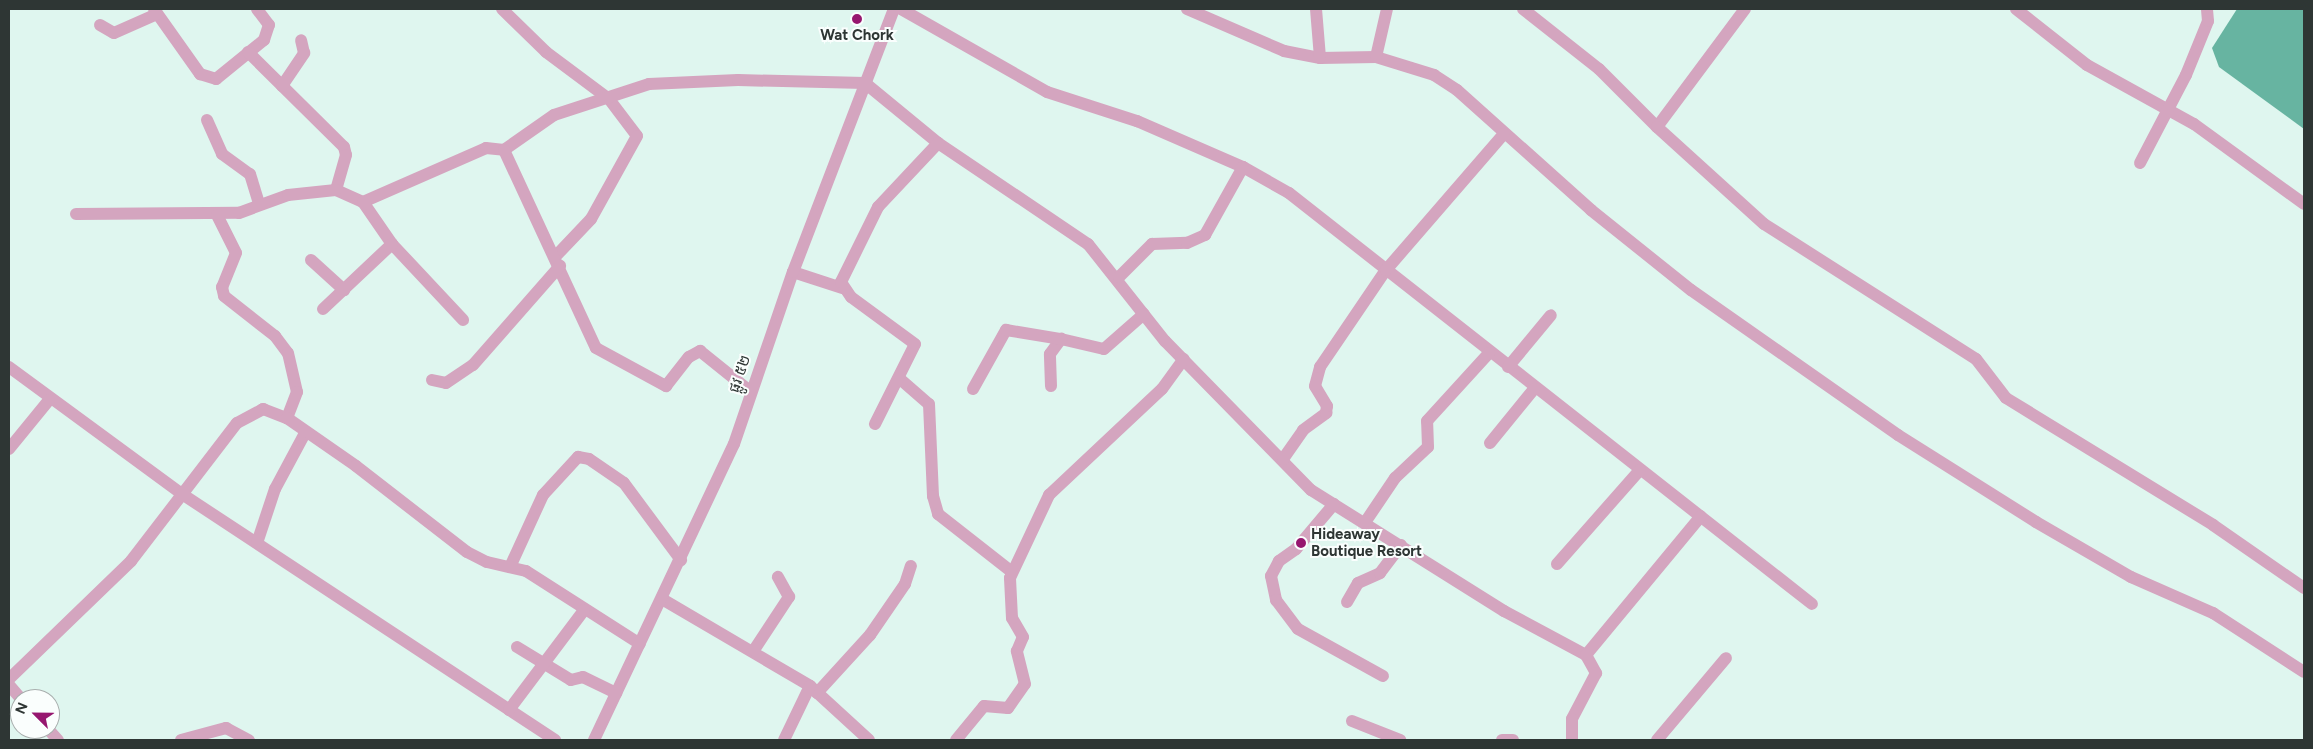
<!DOCTYPE html>
<meta charset="utf-8">
<style>
body{margin:0}
#map{position:relative;width:2313px;height:749px;overflow:hidden;background:#dff6ef;font-family:Figtree,"Noto Sans Khmer",sans-serif}
div>[style]{position:absolute}
.water>*{inset:0;background:#67b4a1}
.minor>*{height:12px;margin:-6px;padding:0 6px;transform-origin:6px;border-radius:6px;background:#d4a5bf}
.dots>*{width:14px;height:14px;translate:-50% -50%;box-sizing:border-box;border:2px solid #fafefd;border-radius:50%}
span{translate:-50% -50%;white-space:nowrap;text-align:center;line-height:1.15;-webkit-text-stroke:4px #fafefd;paint-order:stroke}
.poi-label{font-size:15px;color:#2e3634;font-weight:700}
.left{translate:0 -50%;text-align:left}
.street-label{font-size:15px;color:#2e3634}
.frame{position:absolute;inset:0;border:10px solid #2e3634;pointer-events:none}
.north{position:absolute;left:10px;top:689px;width:50px;height:50px;box-sizing:border-box;background:#fafefd;border:1px solid #a8aead;border-radius:50%;rotate:293deg;font-size:14px;font-weight:700;line-height:20px;text-align:center;color:#2e3634}
.north::after{content:'';display:block;margin:auto;width:18px;height:22px;background:#96176f;clip-path:polygon(50% 0,100% 100%,50% 72%,0 100%)}
</style>
<div id="map">
<div class="water">
<div style="clip-path:polygon(2237px 9px,2304px 9px,2304px 129px,2219px 67px,2212px 48px)"></div>
</div>
<div class="minor">
<div style="left:154px;top:9px;width:80px;rotate:54.7deg"></div>
<div style="left:200px;top:74px;width:17px;rotate:17deg"></div>
<div style="left:216px;top:79px;width:62px;rotate:-39.1deg"></div>
<div style="left:264px;top:40px;width:16px;rotate:-72deg"></div>
<div style="left:269px;top:25px;width:20px;rotate:-127deg"></div>
<div style="left:502px;top:9px;width:62px;rotate:44.3deg"></div>
<div style="left:546px;top:52px;width:79px;rotate:36.7deg"></div>
<div style="left:609px;top:99px;width:46px;rotate:52.9deg"></div>
<div style="left:637px;top:136px;width:95px;rotate:119deg"></div>
<div style="left:591px;top:219px;width:52px;rotate:133.5deg"></div>
<div style="left:901px;top:9px;width:168px;rotate:29.6deg"></div>
<div style="left:1047px;top:92px;width:95px;rotate:17.9deg"></div>
<div style="left:1137px;top:121px;width:116px;rotate:23.5deg"></div>
<div style="left:1243px;top:167px;width:53px;rotate:29.5deg"></div>
<div style="left:1289px;top:193px;width:665px;rotate:38.16deg"></div>
<div style="left:1187px;top:9px;width:106px;rotate:23.4deg"></div>
<div style="left:1284px;top:51px;width:37px;rotate:11deg"></div>
<div style="left:1320px;top:58px;width:56px;rotate:-1deg"></div>
<div style="left:1376px;top:57px;width:61px;rotate:17.2deg"></div>
<div style="left:1434px;top:75px;width:27px;rotate:33deg"></div>
<div style="left:1457px;top:90px;width:180px;rotate:41.8deg"></div>
<div style="left:1591px;top:210px;width:128px;rotate:38.7deg"></div>
<div style="left:1691px;top:290px;width:253px;rotate:35deg"></div>
<div style="left:1898px;top:435px;width:163px;rotate:32.2deg"></div>
<div style="left:2036px;top:522px;width:110px;rotate:30.1deg"></div>
<div style="left:2131px;top:577px;width:90px;rotate:23.7deg"></div>
<div style="left:2213px;top:613px;width:108px;rotate:33deg"></div>
<div style="left:1316px;top:9px;width:49px;rotate:85.3deg"></div>
<div style="left:1523px;top:9px;width:97px;rotate:38.3deg"></div>
<div style="left:1599px;top:69px;width:82px;rotate:45deg"></div>
<div style="left:1657px;top:127px;width:147px;rotate:-53.3deg"></div>
<div style="left:2016px;top:9px;width:90px;rotate:38.3deg"></div>
<div style="left:2087px;top:65px;width:122px;rotate:28.9deg"></div>
<div style="left:2194px;top:124px;width:136px;rotate:36deg"></div>
<div style="left:100px;top:25px;width:16px;rotate:30deg"></div>
<div style="left:114px;top:33px;width:47px;rotate:-23.8deg"></div>
<div style="left:248px;top:52px;width:135px;rotate:44.7deg"></div>
<div style="left:344px;top:147px;width:8px;rotate:76deg"></div>
<div style="left:346px;top:155px;width:36px;rotate:106deg"></div>
<div style="left:336px;top:190px;width:30px;rotate:24deg"></div>
<div style="left:363px;top:202px;width:134px;rotate:-23.7deg"></div>
<div style="left:486px;top:148px;width:18px;rotate:6deg"></div>
<div style="left:504px;top:150px;width:61px;rotate:-35deg"></div>
<div style="left:554px;top:115px;width:100px;rotate:-18.1deg"></div>
<div style="left:649px;top:84px;width:89px;rotate:-2.6deg"></div>
<div style="left:738px;top:80px;width:127px;rotate:1.4deg"></div>
<div style="left:865px;top:83px;width:94px;rotate:39.4deg"></div>
<div style="left:938px;top:143px;width:181px;rotate:34deg"></div>
<div style="left:1088px;top:244px;width:124px;rotate:51.6deg"></div>
<div style="left:1165px;top:341px;width:209px;rotate:45.6deg"></div>
<div style="left:1311px;top:490px;width:228px;rotate:32.1deg"></div>
<div style="left:1504px;top:611px;width:93px;rotate:28.2deg"></div>
<div style="left:1586px;top:655px;width:21px;rotate:61deg"></div>
<div style="left:1596px;top:673px;width:52px;rotate:117.6deg"></div>
<div style="left:1572px;top:719px;width:21px;rotate:90deg"></div>
<div style="left:1376px;top:57px;width:49px;rotate:-77.1deg"></div>
<div style="left:282px;top:86px;width:40px;rotate:-56deg"></div>
<div style="left:304px;top:53px;width:13px;rotate:-103deg"></div>
<div style="left:207px;top:120px;width:37px;rotate:66deg"></div>
<div style="left:222px;top:154px;width:34px;rotate:36deg"></div>
<div style="left:250px;top:174px;width:31px;rotate:73deg"></div>
<div style="left:1657px;top:127px;width:144px;rotate:42.2deg"></div>
<div style="left:1764px;top:224px;width:251px;rotate:32.5deg"></div>
<div style="left:1976px;top:359px;width:49px;rotate:52.4deg"></div>
<div style="left:2006px;top:398px;width:243px;rotate:31.5deg"></div>
<div style="left:2213px;top:525px;width:111px;rotate:34.7deg"></div>
<div style="left:504px;top:150px;width:218px;rotate:65.1deg"></div>
<div style="left:596px;top:348px;width:80px;rotate:28.5deg"></div>
<div style="left:666px;top:386px;width:37px;rotate:-52deg"></div>
<div style="left:689px;top:357px;width:13px;rotate:-29deg"></div>
<div style="left:700px;top:351px;width:65px;rotate:38.8deg"></div>
<div style="left:2140px;top:163px;width:99px;rotate:-62.4deg"></div>
<div style="left:2186px;top:75px;width:58px;rotate:-67.8deg"></div>
<div style="left:2208px;top:21px;width:12px;rotate:-95deg"></div>
<div style="left:363px;top:202px;width:51px;rotate:55.4deg"></div>
<div style="left:392px;top:244px;width:104px;rotate:46.9deg"></div>
<div style="left:76px;top:214px;width:163px;rotate:-0.4deg"></div>
<div style="left:239px;top:213px;width:52px;rotate:-20.2deg"></div>
<div style="left:288px;top:195px;width:48px;rotate:-5.9deg"></div>
<div style="left:217px;top:215px;width:42px;rotate:63.4deg"></div>
<div style="left:236px;top:253px;width:37px;rotate:112deg"></div>
<div style="left:222px;top:287px;width:9px;rotate:77deg"></div>
<div style="left:224px;top:296px;width:65px;rotate:38.1deg"></div>
<div style="left:275px;top:336px;width:21px;rotate:53deg"></div>
<div style="left:288px;top:353px;width:40px;rotate:77deg"></div>
<div style="left:297px;top:392px;width:28px;rotate:111deg"></div>
<div style="left:311px;top:260px;width:45px;rotate:42.3deg"></div>
<div style="left:793px;top:272px;width:52px;rotate:18.1deg"></div>
<div style="left:1119px;top:277px;width:47px;rotate:-45deg"></div>
<div style="left:1152px;top:244px;width:35px;rotate:-2deg"></div>
<div style="left:1187px;top:243px;width:20px;rotate:-24deg"></div>
<div style="left:1205px;top:235px;width:78px;rotate:-60.8deg"></div>
<div style="left:323px;top:309px;width:95px;rotate:-43.3deg"></div>
<div style="left:9px;top:367px;width:215px;rotate:36.3deg"></div>
<div style="left:182px;top:494px;width:447px;rotate:33.4deg"></div>
<div style="left:1508px;top:367px;width:67px;rotate:-50.4deg"></div>
<div style="left:900px;top:379px;width:38px;rotate:41deg"></div>
<div style="left:929px;top:404px;width:92px;rotate:87.5deg"></div>
<div style="left:933px;top:496px;width:19px;rotate:74deg"></div>
<div style="left:938px;top:514px;width:94px;rotate:38.1deg"></div>
<div style="left:432px;top:380px;width:14px;rotate:12deg"></div>
<div style="left:446px;top:383px;width:32px;rotate:-34deg"></div>
<div style="left:473px;top:365px;width:132px;rotate:-48.7deg"></div>
<div style="left:1051px;top:386px;width:32px;rotate:-92deg"></div>
<div style="left:1050px;top:354px;width:19px;rotate:-54deg"></div>
<div style="left:1061px;top:339px;width:44px;rotate:13.1deg"></div>
<div style="left:1104px;top:349px;width:53px;rotate:-41.2deg"></div>
<div style="left:973px;top:389px;width:68px;rotate:-60.8deg"></div>
<div style="left:1006px;top:330px;width:56px;rotate:9.3deg"></div>
<div style="left:875px;top:424px;width:89px;rotate:-63.4deg"></div>
<div style="left:915px;top:344px;width:79px;rotate:-143.7deg"></div>
<div style="left:851px;top:297px;width:18px;rotate:-124deg"></div>
<div style="left:841px;top:282px;width:84px;rotate:-63.7deg"></div>
<div style="left:878px;top:207px;width:88px;rotate:-46.8deg"></div>
<div style="left:1490px;top:443px;width:70px;rotate:-50.8deg"></div>
<div style="left:9px;top:449px;width:63px;rotate:-50.8deg"></div>
<div style="left:1283px;top:459px;width:35px;rotate:-55deg"></div>
<div style="left:1303px;top:430px;width:29px;rotate:-36deg"></div>
<div style="left:1326px;top:413px;width:7px;rotate:-82deg"></div>
<div style="left:1327px;top:406px;width:23px;rotate:-121deg"></div>
<div style="left:1315px;top:386px;width:20px;rotate:-75deg"></div>
<div style="left:1320px;top:367px;width:117px;rotate:-55.8deg"></div>
<div style="left:1386px;top:270px;width:180px;rotate:-49.1deg"></div>
<div style="left:1334px;top:504px;width:59px;rotate:130.2deg"></div>
<div style="left:1296px;top:549px;width:21px;rotate:145deg"></div>
<div style="left:1279px;top:561px;width:17px;rotate:118deg"></div>
<div style="left:1271px;top:576px;width:25px;rotate:78deg"></div>
<div style="left:1276px;top:600px;width:36px;rotate:53deg"></div>
<div style="left:1298px;top:629px;width:97px;rotate:28.9deg"></div>
<div style="left:1366px;top:521px;width:52px;rotate:-56deg"></div>
<div style="left:1395px;top:478px;width:45px;rotate:-43.2deg"></div>
<div style="left:1428px;top:447px;width:26px;rotate:-92deg"></div>
<div style="left:1427px;top:421px;width:92px;rotate:-47.6deg"></div>
<div style="left:257px;top:543px;width:57px;rotate:-71.6deg"></div>
<div style="left:275px;top:489px;width:64px;rotate:-61.8deg"></div>
<div style="left:1557px;top:564px;width:125px;rotate:-48.6deg"></div>
<div style="left:510px;top:567px;width:79px;rotate:-65.4deg"></div>
<div style="left:543px;top:495px;width:52px;rotate:-47.4deg"></div>
<div style="left:578px;top:457px;width:11px;rotate:10deg"></div>
<div style="left:589px;top:459px;width:42px;rotate:34.4deg"></div>
<div style="left:624px;top:483px;width:96px;rotate:53.5deg"></div>
<div style="left:662px;top:599px;width:172px;rotate:30.4deg"></div>
<div style="left:810px;top:686px;width:80px;rotate:42.5deg"></div>
<div style="left:1347px;top:602px;width:22px;rotate:-60deg"></div>
<div style="left:1358px;top:583px;width:24px;rotate:-24deg"></div>
<div style="left:1380px;top:573px;width:35px;rotate:-53deg"></div>
<div style="left:517px;top:647px;width:63px;rotate:31.4deg"></div>
<div style="left:571px;top:680px;width:12px;rotate:-14deg"></div>
<div style="left:583px;top:677px;width:37px;rotate:26deg"></div>
<div style="left:754px;top:650px;width:64px;rotate:-56.6deg"></div>
<div style="left:789px;top:597px;width:23px;rotate:-119deg"></div>
<div style="left:1586px;top:655px;width:180px;rotate:-50.4deg"></div>
<div style="left:9px;top:679px;width:170px;rotate:-44deg"></div>
<div style="left:131px;top:561px;width:174px;rotate:-52.5deg"></div>
<div style="left:237px;top:423px;width:30px;rotate:-28deg"></div>
<div style="left:263px;top:409px;width:26px;rotate:21deg"></div>
<div style="left:287px;top:418px;width:84px;rotate:34.8deg"></div>
<div style="left:356px;top:466px;width:140px;rotate:37.8deg"></div>
<div style="left:467px;top:552px;width:22px;rotate:27deg"></div>
<div style="left:487px;top:562px;width:40px;rotate:13deg"></div>
<div style="left:526px;top:571px;width:135px;rotate:32.6deg"></div>
<div style="left:9px;top:685px;width:18px;rotate:49deg"></div>
<div style="left:817px;top:693px;width:79px;rotate:-47.6deg"></div>
<div style="left:870px;top:635px;width:62px;rotate:-55.5deg"></div>
<div style="left:905px;top:584px;width:19px;rotate:-72deg"></div>
<div style="left:509px;top:710px;width:125px;rotate:-53.1deg"></div>
<div style="left:1352px;top:721px;width:52px;rotate:21.6deg"></div>
<div style="left:48px;top:729px;width:15px;rotate:48deg"></div>
<div style="left:181px;top:740px;width:47px;rotate:-14.9deg"></div>
<div style="left:226px;top:728px;width:26px;rotate:28deg"></div>
<div style="left:594px;top:740px;width:327px;rotate:-64.7deg"></div>
<div style="left:734px;top:444px;width:182px;rotate:-71.1deg"></div>
<div style="left:793px;top:272px;width:282px;rotate:-69deg"></div>
<div style="left:784px;top:740px;width:60px;rotate:-64.3deg"></div>
<div style="left:956px;top:740px;width:44px;rotate:-50.5deg"></div>
<div style="left:984px;top:706px;width:24px;rotate:5deg"></div>
<div style="left:1008px;top:708px;width:29px;rotate:-55deg"></div>
<div style="left:1025px;top:684px;width:34px;rotate:-104deg"></div>
<div style="left:1017px;top:651px;width:15px;rotate:-67deg"></div>
<div style="left:1023px;top:637px;width:22px;rotate:-120deg"></div>
<div style="left:1012px;top:618px;width:40px;rotate:-92.9deg"></div>
<div style="left:1010px;top:578px;width:92px;rotate:-64.8deg"></div>
<div style="left:1049px;top:495px;width:155px;rotate:-43.2deg"></div>
<div style="left:1162px;top:389px;width:37px;rotate:-54deg"></div>
<div style="left:1502px;top:740px;width:11px"></div>
<div style="left:1657px;top:740px;width:107px;rotate:-49.9deg"></div>
</div>
<div class="dots">
<div style="left:857px;top:19px;background:#96176f"></div>
<div style="left:1301px;top:543px;background:#96176f"></div>
</div>
<div class="poi-label">
<span style="left:857px;top:36px">Wat Chork</span>
<span class="left" style="left:1311px;top:543px">Hideaway<br>Boutique Resort</span>
</div>
<div class="street-label">
<span style="left:740px;top:374px;rotate:-71deg">ផ្លូវ ៥២</span>
</div>
<div class="frame"></div>
<div class="north">N</div>
</div>
